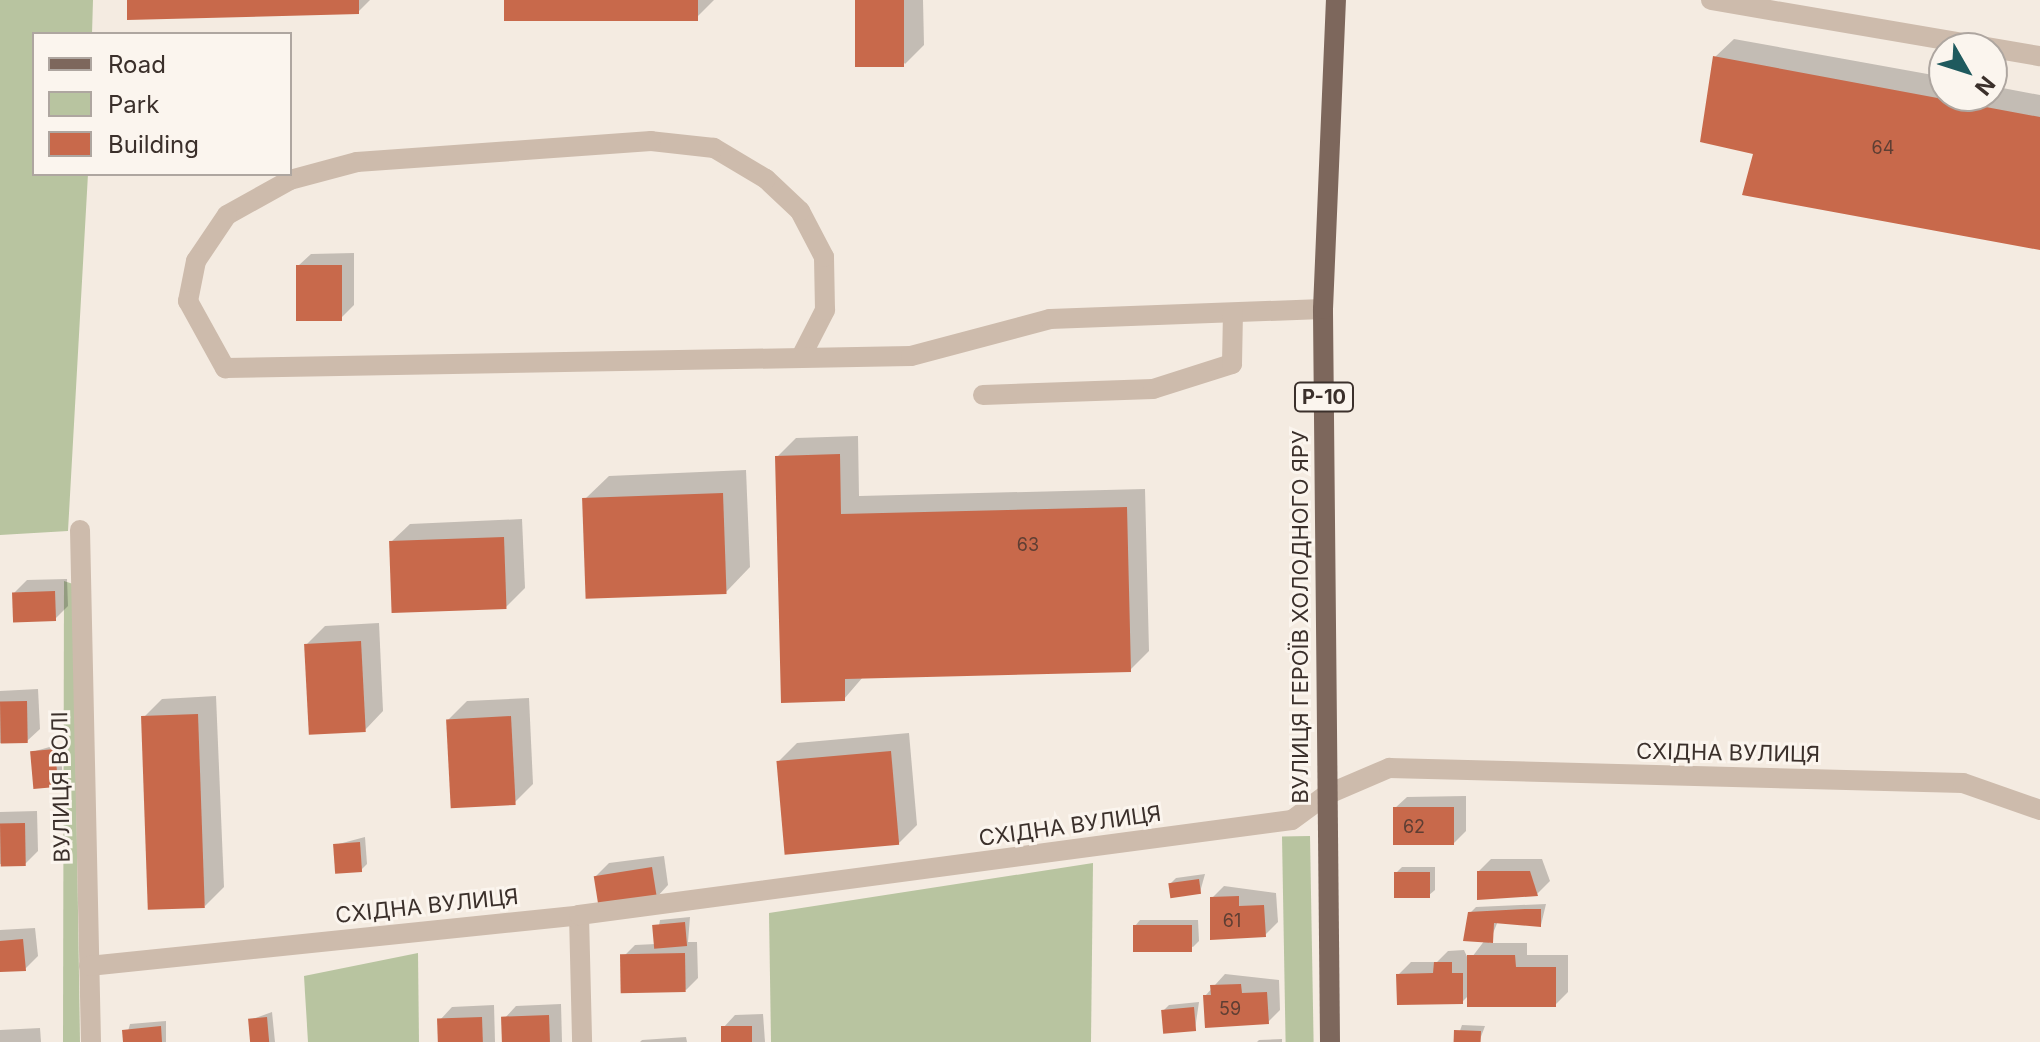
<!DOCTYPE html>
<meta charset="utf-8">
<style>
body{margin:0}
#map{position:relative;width:2040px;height:1042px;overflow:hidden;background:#f4ebe1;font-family:Inter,sans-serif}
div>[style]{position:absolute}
.green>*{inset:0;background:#b8c4a0;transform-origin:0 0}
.shadow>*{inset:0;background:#0003}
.building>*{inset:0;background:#c8694b;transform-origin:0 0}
.minor>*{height:20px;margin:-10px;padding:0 10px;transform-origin:10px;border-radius:10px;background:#cdbbac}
.major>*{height:20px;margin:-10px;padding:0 10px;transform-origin:10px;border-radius:10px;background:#7d675c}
span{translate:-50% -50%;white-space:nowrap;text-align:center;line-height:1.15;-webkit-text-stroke:6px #fbf5ee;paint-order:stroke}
.number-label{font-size:18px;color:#5e3e33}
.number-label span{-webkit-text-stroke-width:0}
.shield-label span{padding:2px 6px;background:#fbf5ee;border:2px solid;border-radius:6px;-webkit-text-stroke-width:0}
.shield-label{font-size:20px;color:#3b302b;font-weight:700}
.street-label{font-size:22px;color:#3b302b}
.legend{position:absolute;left:32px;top:32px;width:260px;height:144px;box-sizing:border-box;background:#fbf5ee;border:2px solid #aea6a0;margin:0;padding:10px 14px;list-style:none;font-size:24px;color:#3b302b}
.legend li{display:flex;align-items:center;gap:16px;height:40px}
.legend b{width:40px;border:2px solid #aea6a0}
.north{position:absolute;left:1928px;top:32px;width:80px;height:80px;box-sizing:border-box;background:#fbf5ee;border:2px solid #aea6a0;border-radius:50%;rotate:129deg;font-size:22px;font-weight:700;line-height:32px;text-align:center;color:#3b302b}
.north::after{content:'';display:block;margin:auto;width:28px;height:36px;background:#1f5a5e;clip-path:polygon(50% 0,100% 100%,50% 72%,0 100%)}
</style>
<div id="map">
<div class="green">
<div style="clip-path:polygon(0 0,93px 0,92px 34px,34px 34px,34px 174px,88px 174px,68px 531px,0 535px)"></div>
<div style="clip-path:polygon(64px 581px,73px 584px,80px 1042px,63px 1042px)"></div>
<div style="left:1310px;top:836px;width:206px;height:28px;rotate:89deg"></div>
<div style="clip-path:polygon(1093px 863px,1091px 1042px,771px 1042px,769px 913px)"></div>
<div style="clip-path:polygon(418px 953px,419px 1042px,308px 1042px,304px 976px)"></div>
</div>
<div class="shadow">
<div style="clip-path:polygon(129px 0,370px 0,358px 12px)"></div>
<div style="clip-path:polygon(506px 0,714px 0,697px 17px)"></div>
<div style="clip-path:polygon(857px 0,923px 0,924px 45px,905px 64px)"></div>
<div style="clip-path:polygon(1734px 39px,1944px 77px,1944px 96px,1992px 96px,1992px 86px,2040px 95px,2040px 248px,1756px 152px,1715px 57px)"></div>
<div style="clip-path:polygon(354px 253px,354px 305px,341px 318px,298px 266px,311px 254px)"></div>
<div style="clip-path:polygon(858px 436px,859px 496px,1145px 489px,1149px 651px,1130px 670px,863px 677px,844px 699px,777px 457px,796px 438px)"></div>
<div style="clip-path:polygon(746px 470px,750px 567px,726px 592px,584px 500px,609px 476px)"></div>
<div style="clip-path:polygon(522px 519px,525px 588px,506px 607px,391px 542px,410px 524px)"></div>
<div style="clip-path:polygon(67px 579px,68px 606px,55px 619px,14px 593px,27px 580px)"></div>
<div style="clip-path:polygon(379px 623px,383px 711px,365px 730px,306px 645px,325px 626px)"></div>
<div style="clip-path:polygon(38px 689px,40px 729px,27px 741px,0 743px,0 691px)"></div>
<div style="clip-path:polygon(216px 696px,224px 887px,205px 906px,143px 718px,162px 699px)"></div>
<div style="clip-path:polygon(529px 698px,533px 784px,514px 803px,448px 720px,467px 701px)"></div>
<div style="clip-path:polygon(909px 733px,917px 825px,898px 844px,778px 762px,797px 743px)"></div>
<div style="clip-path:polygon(60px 744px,63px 780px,57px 785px,32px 752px)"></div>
<div style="clip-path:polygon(1466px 796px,1466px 831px,1454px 843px,1394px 809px,1407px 797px)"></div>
<div style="clip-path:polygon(37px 811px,38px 851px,25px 864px,0 864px,0 812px)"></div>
<div style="clip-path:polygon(365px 837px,367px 864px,361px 870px,335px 845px)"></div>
<div style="clip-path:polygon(664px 856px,668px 885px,656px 898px,596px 876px,609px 863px)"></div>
<div style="clip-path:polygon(1491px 859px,1542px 859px,1550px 881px,1537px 894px,1478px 872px)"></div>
<div style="clip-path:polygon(1402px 867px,1435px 867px,1435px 890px,1429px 895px,1396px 873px)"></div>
<div style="clip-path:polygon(1205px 874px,1200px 892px,1170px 884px,1176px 878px)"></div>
<div style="clip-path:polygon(1224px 886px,1276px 893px,1278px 922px,1265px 935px,1212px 898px)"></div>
<div style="clip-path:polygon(1546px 904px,1541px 925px,1498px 921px,1489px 943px,1527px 943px,1527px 955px,1568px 955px,1568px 992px,1555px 1005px,1469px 995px,1462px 1002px,1398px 975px,1411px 962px,1437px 962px,1448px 951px,1464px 950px,1469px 961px,1485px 940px,1470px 913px,1476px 907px)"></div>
<div style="clip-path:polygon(690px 917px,688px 942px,697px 942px,698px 978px,686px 990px,622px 958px,635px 945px,656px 944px,660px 920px)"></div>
<div style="clip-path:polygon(1140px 920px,1198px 920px,1199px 941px,1193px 947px,1135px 926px)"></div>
<div style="clip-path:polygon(35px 928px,38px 956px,25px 969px,0 970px,0 930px)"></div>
<div style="clip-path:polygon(1225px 974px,1279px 980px,1280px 1010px,1268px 1022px,1205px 996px)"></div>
<div style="clip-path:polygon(1199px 1002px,1195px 1029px,1163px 1011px,1169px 1005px)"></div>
<div style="clip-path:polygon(561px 1004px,562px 1042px,505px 1042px,504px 1019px,516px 1006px)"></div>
<div style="clip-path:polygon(494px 1005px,495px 1042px,440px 1042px,440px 1020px,452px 1007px)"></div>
<div style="clip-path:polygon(272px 1012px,275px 1042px,252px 1042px,250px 1020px)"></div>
<div style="clip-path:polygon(763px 1014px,765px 1042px,723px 1042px,723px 1028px,735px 1015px)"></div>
<div style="clip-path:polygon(166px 1021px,166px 1042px,125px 1042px,130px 1024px)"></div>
<div style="clip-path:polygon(1462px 1025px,1485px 1026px,1479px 1042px,1456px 1042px)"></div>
<div style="clip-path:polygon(40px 1028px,41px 1042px,0 1042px,0 1030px)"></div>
<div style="clip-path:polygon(686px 1037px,687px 1042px,640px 1042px,642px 1040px)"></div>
<div style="clip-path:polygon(1282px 1039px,1282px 1042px,1257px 1042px,1259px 1040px)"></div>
</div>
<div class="building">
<div style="clip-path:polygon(127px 0,359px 0,359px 14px,127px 20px)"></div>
<div style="left:504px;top:0;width:194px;height:21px"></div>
<div style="left:855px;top:0;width:49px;height:67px"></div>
<div style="clip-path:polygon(1713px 56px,2040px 117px,2040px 250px,1742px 195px,1753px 154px,1700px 142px)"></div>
<div style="left:296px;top:265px;width:46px;height:56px"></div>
<div style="clip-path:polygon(840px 454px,841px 514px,1127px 507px,1131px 672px,845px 679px,845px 701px,781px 703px,775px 456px)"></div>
<div style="left:723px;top:493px;width:101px;height:141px;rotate:88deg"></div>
<div style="left:504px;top:537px;width:72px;height:115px;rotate:88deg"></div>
<div style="left:55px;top:591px;width:30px;height:43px;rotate:88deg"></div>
<div style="left:361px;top:641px;width:91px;height:57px;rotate:87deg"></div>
<div style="left:27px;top:701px;width:42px;height:27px;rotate:89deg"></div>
<div style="left:198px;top:714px;width:194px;height:57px;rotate:88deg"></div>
<div style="left:511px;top:716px;width:89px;height:65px;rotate:87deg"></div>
<div style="left:55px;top:749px;width:38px;height:25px;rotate:85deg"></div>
<div style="left:891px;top:751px;width:94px;height:115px;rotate:85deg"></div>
<div style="left:1454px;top:807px;width:38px;height:61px;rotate:90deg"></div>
<div style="left:25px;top:823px;width:43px;height:25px;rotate:89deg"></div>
<div style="left:360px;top:842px;width:30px;height:27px;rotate:86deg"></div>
<div style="left:652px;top:867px;width:33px;height:59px;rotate:81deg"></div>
<div style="clip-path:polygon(1477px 871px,1530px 871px,1538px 896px,1477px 900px)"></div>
<div style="left:1394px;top:872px;width:36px;height:26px"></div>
<div style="left:1199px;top:879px;width:15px;height:31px;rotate:82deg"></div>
<div style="clip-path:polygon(1239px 896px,1239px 906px,1264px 905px,1266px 937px,1210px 940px,1210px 897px)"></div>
<div style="clip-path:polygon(1525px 909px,1541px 909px,1541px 927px,1494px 923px,1493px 943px,1463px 941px,1468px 912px)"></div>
<div style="left:685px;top:922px;width:24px;height:33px;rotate:85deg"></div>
<div style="left:1133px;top:925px;width:59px;height:27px"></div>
<div style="clip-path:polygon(23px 939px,26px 971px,0 972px,0 941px)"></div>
<div style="left:685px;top:953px;width:39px;height:65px;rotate:89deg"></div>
<div style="clip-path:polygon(1467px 955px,1515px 955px,1516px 967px,1556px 967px,1556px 1007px,1467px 1007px)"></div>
<div style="clip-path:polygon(1434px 962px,1452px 962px,1452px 973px,1463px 973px,1463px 1004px,1397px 1005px,1396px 974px,1433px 973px)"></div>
<div style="clip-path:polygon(1241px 984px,1242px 993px,1267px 992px,1269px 1024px,1205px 1028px,1203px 995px,1211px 995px,1210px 985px)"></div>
<div style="left:1194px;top:1007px;width:24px;height:33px;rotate:85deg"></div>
<div style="left:549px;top:1015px;width:27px;height:48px;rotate:88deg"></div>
<div style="left:267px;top:1017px;width:25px;height:19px;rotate:85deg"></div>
<div style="left:482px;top:1017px;width:25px;height:45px;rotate:88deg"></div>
<div style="clip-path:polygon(161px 1026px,162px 1042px,123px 1042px,122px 1030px)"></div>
<div style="left:752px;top:1026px;width:16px;height:31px;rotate:90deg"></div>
<div style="left:1454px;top:1030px;width:27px;height:12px;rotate:2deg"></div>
</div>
<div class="minor">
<div style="left:1711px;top:0;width:334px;rotate:9.7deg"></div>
<div style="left:802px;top:355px;width:51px;rotate:-62.9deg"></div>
<div style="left:825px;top:310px;width:53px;rotate:-91.1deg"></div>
<div style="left:824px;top:257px;width:52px;rotate:-117.6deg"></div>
<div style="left:800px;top:211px;width:47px;rotate:-136.7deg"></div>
<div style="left:766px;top:179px;width:61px;rotate:-149.2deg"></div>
<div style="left:714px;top:148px;width:63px;rotate:-173.7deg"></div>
<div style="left:651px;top:141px;width:295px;rotate:175.9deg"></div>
<div style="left:357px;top:162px;width:69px;rotate:165deg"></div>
<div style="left:290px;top:180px;width:72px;rotate:150.9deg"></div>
<div style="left:227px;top:215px;width:55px;rotate:124deg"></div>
<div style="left:196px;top:261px;width:41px;rotate:101.3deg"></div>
<div style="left:188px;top:301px;width:77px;rotate:61.1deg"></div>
<div style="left:225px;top:368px;width:686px;rotate:-1deg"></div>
<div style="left:911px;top:356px;width:144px;rotate:-14.9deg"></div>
<div style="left:1050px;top:319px;width:273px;rotate:-2.1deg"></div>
<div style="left:983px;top:395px;width:170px;rotate:-2deg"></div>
<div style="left:1153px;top:389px;width:83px;rotate:-17.6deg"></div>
<div style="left:1232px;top:364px;width:51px;rotate:-88.9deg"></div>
<div style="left:80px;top:530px;width:512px;rotate:88.77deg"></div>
<div style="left:579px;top:915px;width:127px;rotate:88.6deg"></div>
<div style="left:89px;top:966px;width:493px;rotate:-5.9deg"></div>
<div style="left:579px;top:915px;width:719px;rotate:-7.59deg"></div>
<div style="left:1292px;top:820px;width:42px;rotate:-36.3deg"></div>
<div style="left:1326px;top:795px;width:69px;rotate:-23.2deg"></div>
<div style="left:1389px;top:768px;width:574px;rotate:1.5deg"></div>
<div style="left:1963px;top:783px;width:82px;rotate:19.3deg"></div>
</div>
<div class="major">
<div style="left:1330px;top:1042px;width:733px;rotate:-90.55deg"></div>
<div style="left:1323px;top:309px;width:309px;rotate:-87.6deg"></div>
</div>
<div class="number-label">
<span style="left:1883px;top:148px">64</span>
<span style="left:1028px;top:545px">63</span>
<span style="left:1414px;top:827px">62</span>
<span style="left:1232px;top:921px">61</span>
<span style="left:1230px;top:1009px">59</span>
</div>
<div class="shield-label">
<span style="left:1324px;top:397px">Р-10</span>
</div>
<div class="street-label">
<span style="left:1301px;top:617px;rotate:-90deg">ВУЛИЦЯ ГЕРОЇВ ХОЛОДНОГО ЯРУ</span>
<span style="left:1728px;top:753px;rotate:1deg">СХІДНА ВУЛИЦЯ</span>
<span style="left:61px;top:787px;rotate:-91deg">ВУЛИЦЯ ВОЛІ</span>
<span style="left:1070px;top:826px;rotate:-8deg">СХІДНА ВУЛИЦЯ</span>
<span style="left:427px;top:906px;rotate:-6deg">СХІДНА ВУЛИЦЯ</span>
</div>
<ul class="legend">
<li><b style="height:10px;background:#7d675c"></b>Road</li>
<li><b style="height:22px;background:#b8c4a0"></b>Park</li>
<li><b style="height:22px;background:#c8694b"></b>Building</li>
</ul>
<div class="north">N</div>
</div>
